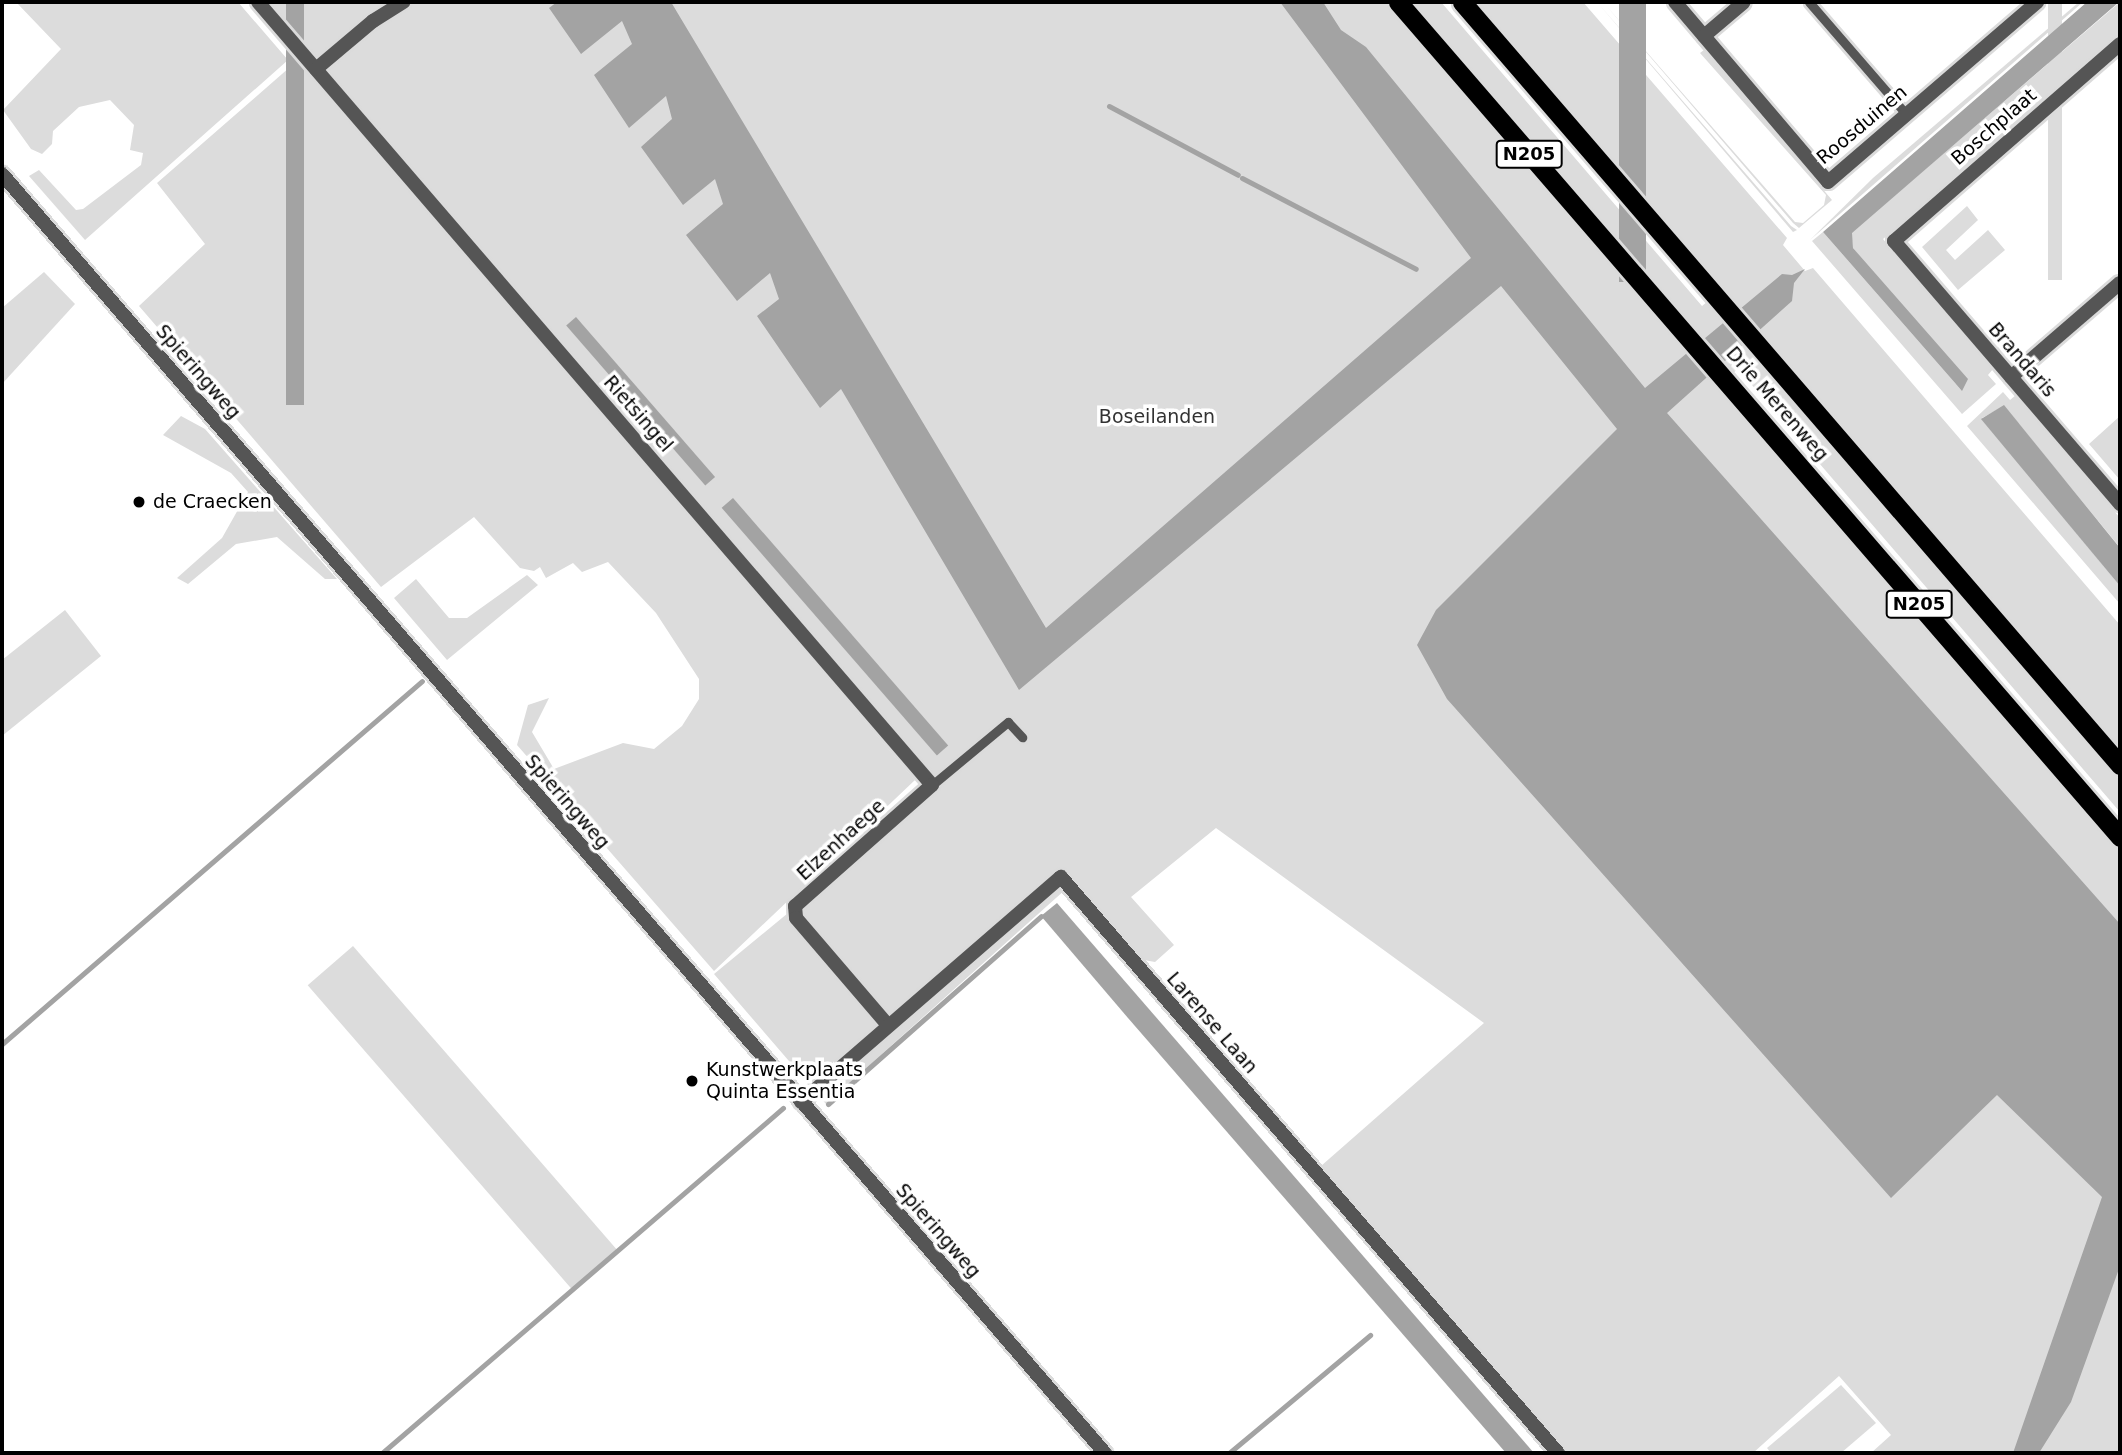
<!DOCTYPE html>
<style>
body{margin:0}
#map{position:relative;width:2122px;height:1455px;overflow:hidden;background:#fff;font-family:"DejaVu Sans",sans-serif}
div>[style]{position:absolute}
.green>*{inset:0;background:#dcdcdc;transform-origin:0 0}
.water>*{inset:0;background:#a3a3a3;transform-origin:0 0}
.stream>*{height:5px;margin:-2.5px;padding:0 2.5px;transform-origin:2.5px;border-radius:2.5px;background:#a3a3a3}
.roads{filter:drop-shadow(2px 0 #dbdbdb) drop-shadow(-2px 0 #dbdbdb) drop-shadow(0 2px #dbdbdb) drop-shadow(0 -2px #dbdbdb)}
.service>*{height:9px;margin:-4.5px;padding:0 4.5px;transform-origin:4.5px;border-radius:4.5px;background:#555}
.minor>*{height:14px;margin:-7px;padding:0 7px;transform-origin:7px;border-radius:7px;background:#555}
.tertiary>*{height:14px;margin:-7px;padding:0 7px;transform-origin:7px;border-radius:7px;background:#555}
.trunk>*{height:19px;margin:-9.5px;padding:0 9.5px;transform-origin:9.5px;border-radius:9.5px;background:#000}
.dots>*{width:19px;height:19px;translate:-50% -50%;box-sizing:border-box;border:4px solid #fff;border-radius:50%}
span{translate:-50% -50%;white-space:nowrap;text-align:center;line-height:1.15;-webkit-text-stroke:7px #fff;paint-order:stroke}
.shield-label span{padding:2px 5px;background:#fff;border:2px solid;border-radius:5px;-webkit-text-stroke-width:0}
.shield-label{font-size:18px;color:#000;font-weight:700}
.street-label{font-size:19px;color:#000}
.park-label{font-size:19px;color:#333}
.poi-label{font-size:19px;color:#000}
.left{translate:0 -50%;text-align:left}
.frame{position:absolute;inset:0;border:4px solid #000;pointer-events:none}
</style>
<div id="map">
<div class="green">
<div style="clip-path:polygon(16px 2px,238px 2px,288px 60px,85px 240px,29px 176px,39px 170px,76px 210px,83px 209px,141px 165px,143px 153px,130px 150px,134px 125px,110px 100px,79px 107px,53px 131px,52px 144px,42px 154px,31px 149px,3px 110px,61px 49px)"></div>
<div style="clip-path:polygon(264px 2px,1392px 2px,1668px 331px,1686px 318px,1408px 2px,1441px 2px,1702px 306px,1723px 289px,1476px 2px,1583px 2px,1787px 238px,1783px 245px,1805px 271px,1813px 268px,2120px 625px,2120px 749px,1771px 344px,1754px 356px,2120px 780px,2120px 812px,1738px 369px,1717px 386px,1758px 421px,2120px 837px,2120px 1453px,1871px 1453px,1891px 1435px,1839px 1376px,1753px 1453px,1568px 1453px,1321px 1166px,1484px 1023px,1216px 828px,1131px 897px,1174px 945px,1155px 962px,1144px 960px,1075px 881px,826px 1104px,714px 974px,931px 795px)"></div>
<div style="clip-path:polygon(1597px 2px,1791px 226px,1797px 230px,1793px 232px)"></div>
<div style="clip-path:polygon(1603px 2px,1795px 222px,1803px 223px,1824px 205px,1826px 195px,1700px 53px,1704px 50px,1832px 200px,1799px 228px,1793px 223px)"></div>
<div style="left:2048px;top:2px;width:14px;height:278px"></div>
<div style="clip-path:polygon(2079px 2px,2083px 2px,1810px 240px,1873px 178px)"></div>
<div style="clip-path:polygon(2120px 2px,2120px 34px,1883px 239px,1993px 369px,1988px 375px,1996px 384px,1962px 414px,1812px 241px,1823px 232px,1962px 391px,1853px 248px,1851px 233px)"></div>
<div style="clip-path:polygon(298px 60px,915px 780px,714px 971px,517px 745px,528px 705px,549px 698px,532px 732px,554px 769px,623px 743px,654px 749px,682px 726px,699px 699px,699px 679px,656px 613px,608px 562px,582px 572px,573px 563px,546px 578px,540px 567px,534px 571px,520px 568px,474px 517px,381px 587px,139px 306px,205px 244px,157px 183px)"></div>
<div style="clip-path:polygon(1967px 206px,1978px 220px,1946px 250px,1955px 260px,1988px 230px,2005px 250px,1958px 290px,1922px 247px)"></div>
<div style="clip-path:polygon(44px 272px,75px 304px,2px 384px,2px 308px)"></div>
<div style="clip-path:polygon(2003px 392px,2010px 400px,2016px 395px,2120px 518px,2118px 545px,2004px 406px,1982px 418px,2120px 586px,2120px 604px,1967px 426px)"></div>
<div style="clip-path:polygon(181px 416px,205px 429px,337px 579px,325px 579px,277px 537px,236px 544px,188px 584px,177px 578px,222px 538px,248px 492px,231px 473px,163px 435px)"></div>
<div style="clip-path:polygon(2120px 416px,2119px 453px,2120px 480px,2089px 444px)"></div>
<div style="clip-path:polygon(527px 575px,538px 585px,447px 660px,394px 598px,416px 579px,449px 618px,467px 618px)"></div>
<div style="clip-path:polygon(65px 610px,101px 656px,2px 736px,2px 660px)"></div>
<div style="left:353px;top:946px;width:402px;height:60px;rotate:49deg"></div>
<div style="clip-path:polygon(1841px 1385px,1876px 1423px,1841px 1453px,1771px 1453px,1767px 1448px)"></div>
</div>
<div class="water">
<div style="left:286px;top:2px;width:18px;height:403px"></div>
<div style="clip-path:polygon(557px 2px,671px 2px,1046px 628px,1471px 258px,1280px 2px,1323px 2px,1341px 30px,1366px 47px,1645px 388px,1782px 274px,1792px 275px,1805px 269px,1794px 283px,1792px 301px,1667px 413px,2120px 924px,2120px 1266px,2071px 1402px,2039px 1453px,2013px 1453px,2102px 1197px,1997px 1095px,1891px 1198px,1447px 699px,1417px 645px,1436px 610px,1617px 429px,1501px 286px,1019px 690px,841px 389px,820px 408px,757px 316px,779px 299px,770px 273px,737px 301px,686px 235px,723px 204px,715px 179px,683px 205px,641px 147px,672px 119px,666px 96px,629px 128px,594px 75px,632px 44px,622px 21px,581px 54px,549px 8px)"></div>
<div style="left:1619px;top:2px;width:27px;height:280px"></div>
<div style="clip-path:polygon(2087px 2px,2119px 2px,1852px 233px,1853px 248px,1968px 379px,1962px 391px,1823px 232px)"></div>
<div style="left:576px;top:317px;width:212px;height:13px;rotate:49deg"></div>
<div style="clip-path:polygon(2004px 405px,2120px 548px,2120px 586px,1981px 419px)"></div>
<div style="left:733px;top:498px;width:328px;height:15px;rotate:49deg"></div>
<div style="clip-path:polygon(1057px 903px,1534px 1453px,1506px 1453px,1128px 1018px,1041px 916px)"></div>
</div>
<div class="stream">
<div style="left:1109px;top:106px;width:146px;rotate:28.1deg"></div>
<div style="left:1242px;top:178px;width:196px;rotate:27.6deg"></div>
<div style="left:2px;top:1044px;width:555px;rotate:-40.84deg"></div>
<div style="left:828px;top:1104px;width:284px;rotate:-41.4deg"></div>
<div style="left:382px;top:1453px;width:529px;rotate:-40.71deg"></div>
<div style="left:1229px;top:1453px;width:184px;rotate:-39.9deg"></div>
</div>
<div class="roads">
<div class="service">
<div style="left:1809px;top:2px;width:148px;rotate:49.1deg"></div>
<div style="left:932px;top:785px;width:99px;rotate:-39.7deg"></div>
<div style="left:1008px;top:722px;width:21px;rotate:47deg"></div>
</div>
<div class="minor">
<div style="left:258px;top:2px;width:1033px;rotate:49.28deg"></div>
<div style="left:932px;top:785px;width:183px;rotate:138.5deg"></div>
<div style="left:795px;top:906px;width:12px;rotate:85deg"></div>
<div style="left:796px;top:918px;width:140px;rotate:49.4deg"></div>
<div style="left:1675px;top:2px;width:236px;rotate:49.6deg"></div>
<div style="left:1828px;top:182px;width:276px;rotate:-40.7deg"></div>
<div style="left:1704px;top:36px;width:52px;rotate:-40.4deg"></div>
<div style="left:2120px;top:44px;width:300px;rotate:138.9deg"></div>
<div style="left:1894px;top:241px;width:347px;rotate:49.3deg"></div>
<div style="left:316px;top:69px;width:75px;rotate:-40.1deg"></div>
<div style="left:373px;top:21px;width:36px;rotate:-32deg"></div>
<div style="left:2011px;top:377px;width:144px;rotate:-40.8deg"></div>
<div style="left:801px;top:1102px;width:344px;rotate:-40.9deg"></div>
<div style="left:1061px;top:877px;width:761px;rotate:49.21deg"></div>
</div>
<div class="tertiary">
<div style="left:2px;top:174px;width:1689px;rotate:49.23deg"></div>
</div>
<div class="trunk">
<div style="left:1398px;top:2px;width:1104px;rotate:49.15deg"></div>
<div style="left:1462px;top:2px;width:1008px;rotate:49.23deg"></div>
</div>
</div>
<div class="dots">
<div style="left:139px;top:502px;background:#000"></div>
<div style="left:692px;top:1081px;background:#000"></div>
</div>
<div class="shield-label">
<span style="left:1529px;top:154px">N205</span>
<span style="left:1919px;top:604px">N205</span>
</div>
<div class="street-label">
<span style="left:1862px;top:125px;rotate:-40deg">Roosduinen</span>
<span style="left:1994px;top:127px;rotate:-41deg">Boschplaat</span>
<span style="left:2022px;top:360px;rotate:49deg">Brandaris</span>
<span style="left:198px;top:372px;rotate:49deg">Spieringweg</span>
<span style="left:1777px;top:404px;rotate:49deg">Drie Merenweg</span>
<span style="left:638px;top:414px;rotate:49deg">Rietsingel</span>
<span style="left:567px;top:802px;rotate:49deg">Spieringweg</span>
<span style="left:841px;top:840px;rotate:-42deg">Elzenhaege</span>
<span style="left:1212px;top:1023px;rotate:49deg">Larense Laan</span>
<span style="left:938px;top:1231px;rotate:49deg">Spieringweg</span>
</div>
<div class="park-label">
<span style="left:1157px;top:417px">Boseilanden</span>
</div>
<div class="poi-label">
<span class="left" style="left:153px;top:502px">de Craecken</span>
<span class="left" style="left:706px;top:1081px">Kunstwerkplaats<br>Quinta Essentia</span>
</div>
<div class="frame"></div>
</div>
